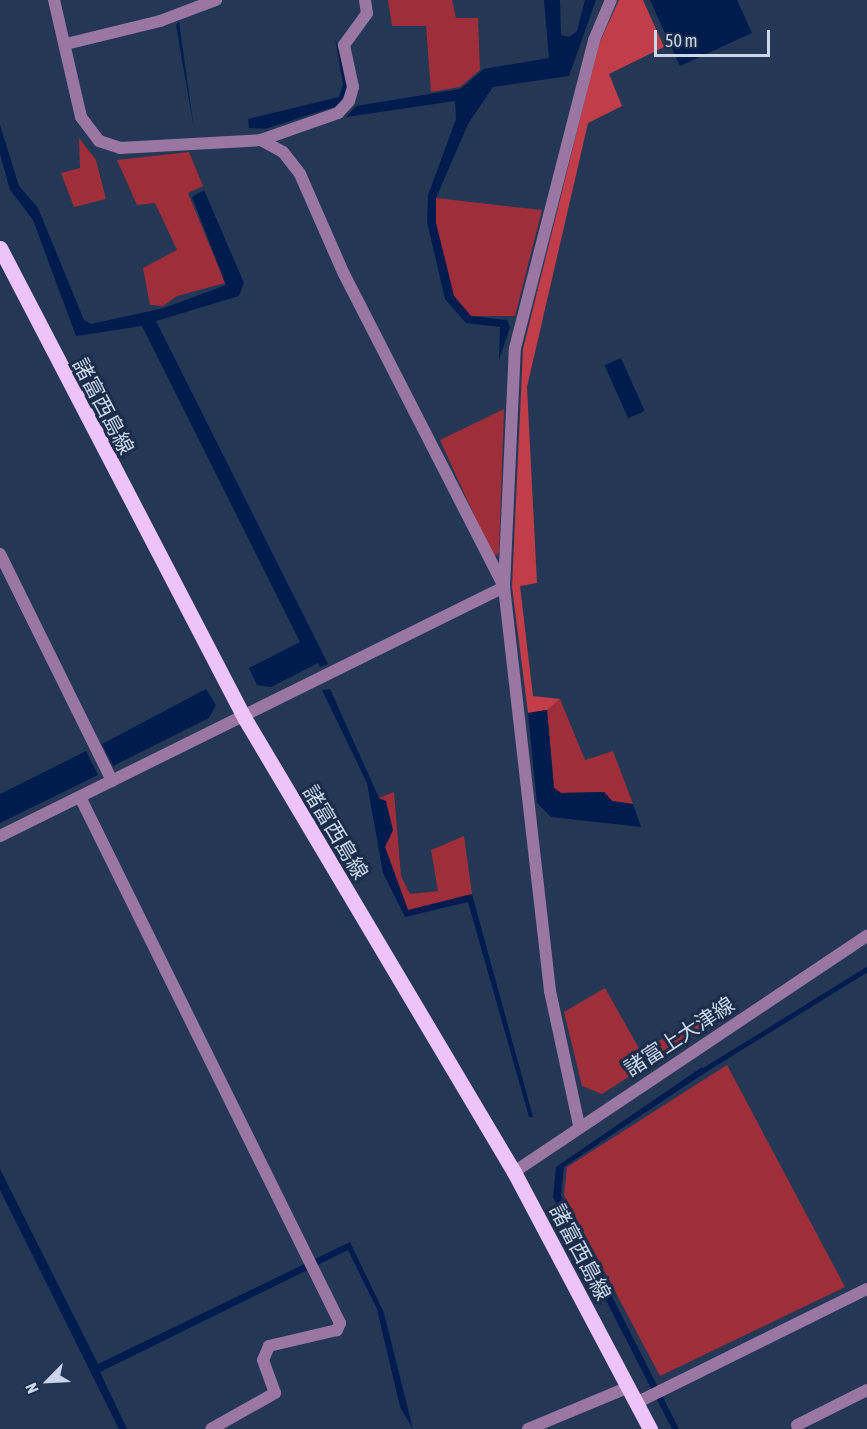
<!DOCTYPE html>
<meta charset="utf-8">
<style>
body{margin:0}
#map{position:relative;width:867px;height:1429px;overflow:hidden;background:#243754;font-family:"Asap Condensed","Noto Sans JP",sans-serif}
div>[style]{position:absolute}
.green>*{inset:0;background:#9e2e39}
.forest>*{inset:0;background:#c13d49}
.water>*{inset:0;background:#001c4f;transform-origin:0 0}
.stream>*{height:4.5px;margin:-2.25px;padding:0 2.25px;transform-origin:2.25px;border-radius:2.25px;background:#001c4f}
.minor>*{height:12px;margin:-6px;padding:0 6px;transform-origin:6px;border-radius:6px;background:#9a77a3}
.tertiary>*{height:12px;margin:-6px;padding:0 6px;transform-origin:6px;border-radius:6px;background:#9a77a3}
.primary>*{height:15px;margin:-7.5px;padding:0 7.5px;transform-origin:7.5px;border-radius:7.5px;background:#eec3f9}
span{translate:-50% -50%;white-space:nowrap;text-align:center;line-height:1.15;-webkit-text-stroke:6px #1b2d49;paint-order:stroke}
.street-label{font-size:21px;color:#cad6e9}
.north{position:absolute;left:18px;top:1351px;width:60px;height:60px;-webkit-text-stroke:4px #1b2d49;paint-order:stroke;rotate:246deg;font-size:16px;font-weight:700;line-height:24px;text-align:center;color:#cad6e9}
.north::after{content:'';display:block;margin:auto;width:21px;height:27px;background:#cad6e9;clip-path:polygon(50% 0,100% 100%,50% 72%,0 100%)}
.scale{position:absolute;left:654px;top:30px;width:116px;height:27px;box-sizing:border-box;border:3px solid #cad6e9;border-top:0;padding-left:8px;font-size:18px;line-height:21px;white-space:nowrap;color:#cad6e9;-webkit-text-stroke:4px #1b2d49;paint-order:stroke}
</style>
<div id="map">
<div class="green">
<div style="clip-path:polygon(388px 0,452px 0,456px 18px,478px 18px,480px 70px,460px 87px,431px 92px,426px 26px,392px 26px)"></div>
<div style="clip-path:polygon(79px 138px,96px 160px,106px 199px,74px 207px,61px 173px,80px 168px)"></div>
<div style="clip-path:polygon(189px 152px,203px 186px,188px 193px,225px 283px,177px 296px,163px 306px,150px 305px,143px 268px,177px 250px,155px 203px,137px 205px,117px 160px)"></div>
<div style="clip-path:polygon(436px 198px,542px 210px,515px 316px,471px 316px,454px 296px,436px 223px)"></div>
<div style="clip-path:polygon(504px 409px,499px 553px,493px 557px,440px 440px)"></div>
<div style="clip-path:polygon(560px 699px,585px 760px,613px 751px,633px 804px,612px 801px,604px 792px,561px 793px,554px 788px,547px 710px)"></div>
<div style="clip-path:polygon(394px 792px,401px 876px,410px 894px,438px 891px,431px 850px,464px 836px,472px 894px,408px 910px,385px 847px,393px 830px,379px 798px)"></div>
<div style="clip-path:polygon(605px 988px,641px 1052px,728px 999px,733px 1009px,602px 1094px,582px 1086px,564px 1012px)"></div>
<div style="clip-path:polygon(727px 1065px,845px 1287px,660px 1376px,564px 1195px,567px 1167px)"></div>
</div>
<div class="forest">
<div style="clip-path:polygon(619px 0,643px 0,664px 47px,609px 74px,622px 106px,588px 123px,527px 387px,537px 583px,520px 586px,533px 696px,560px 699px,547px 710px,528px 713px,512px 587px,523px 349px,598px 46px)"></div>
</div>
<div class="water">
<div style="clip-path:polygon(544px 0,560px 0,561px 35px,569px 37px,577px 31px,585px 0,596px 0,569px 76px,493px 87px,468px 124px,436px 198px,436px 223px,454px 296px,471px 316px,507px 320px,510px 327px,499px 360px,500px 327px,466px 323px,445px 299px,427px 222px,428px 195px,456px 119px,455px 101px,346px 117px,356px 106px,460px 89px,484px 69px,549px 58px)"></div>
<div style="clip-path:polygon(650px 0,737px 0,752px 33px,680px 66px)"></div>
<div style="clip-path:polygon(179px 22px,194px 129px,176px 25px)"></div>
<div style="clip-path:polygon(335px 38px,348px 85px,340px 105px,265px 129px,249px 128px,248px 119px,339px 97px,343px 84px)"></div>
<div style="clip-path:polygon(0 125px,19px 186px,38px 208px,84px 320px,91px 324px,164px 308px,226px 285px,192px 197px,204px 190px,244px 283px,239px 296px,156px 321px,328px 664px,320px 667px,318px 663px,271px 687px,257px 685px,249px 668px,300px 642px,142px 326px,76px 336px,33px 220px,10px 190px,0 154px)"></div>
<div style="left:621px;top:358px;width:58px;height:18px;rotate:66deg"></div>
<div style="clip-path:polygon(206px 689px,216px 705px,209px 718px,113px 766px,102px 744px)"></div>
<div style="clip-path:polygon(330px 689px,379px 798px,386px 801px,393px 830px,385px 847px,408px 910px,472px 894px,533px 1117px,529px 1117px,468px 902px,405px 917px,383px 873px,367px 783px,322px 690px)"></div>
<div style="clip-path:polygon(547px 710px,554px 788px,561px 793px,604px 792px,612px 801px,633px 804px,641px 827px,551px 817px,537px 803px,528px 713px)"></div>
<div style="clip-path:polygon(86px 751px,98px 775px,0 823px,0 794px)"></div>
<div style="clip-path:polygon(702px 1067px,706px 1072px,564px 1167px,561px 1195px,679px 1429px,672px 1429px,553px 1197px,556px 1167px)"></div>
<div style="clip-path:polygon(0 1169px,98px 1364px,350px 1242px,384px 1313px,413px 1429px,400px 1407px,377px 1309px,348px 1250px,100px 1372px,127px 1429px,119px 1429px,0 1190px)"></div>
</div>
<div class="stream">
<div style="left:699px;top:1073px;width:198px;rotate:-31.8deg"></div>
</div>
<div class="minor">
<div style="left:54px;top:0;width:120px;rotate:77deg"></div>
<div style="left:81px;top:117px;width:30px;rotate:53deg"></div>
<div style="left:99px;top:141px;width:22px;rotate:18deg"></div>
<div style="left:120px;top:148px;width:141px;rotate:-3.2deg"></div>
<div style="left:261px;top:140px;width:25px;rotate:29deg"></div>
<div style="left:283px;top:152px;width:28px;rotate:52deg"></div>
<div style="left:300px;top:174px;width:109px;rotate:66.3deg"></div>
<div style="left:344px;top:274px;width:352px;rotate:62.9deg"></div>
<div style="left:66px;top:44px;width:97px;rotate:-13.7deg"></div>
<div style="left:160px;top:21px;width:60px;rotate:-20.6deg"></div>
<div style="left:261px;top:140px;width:82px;rotate:-19.3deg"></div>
<div style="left:338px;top:113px;width:16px;rotate:-47deg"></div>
<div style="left:349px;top:101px;width:15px;rotate:-74deg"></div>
<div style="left:353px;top:87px;width:43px;rotate:-102.1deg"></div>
<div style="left:344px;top:45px;width:39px;rotate:-54deg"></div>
<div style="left:367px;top:13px;width:13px;rotate:-99deg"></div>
<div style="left:0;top:554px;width:253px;rotate:63.7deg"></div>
<div style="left:504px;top:587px;width:239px;rotate:-87.4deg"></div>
<div style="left:515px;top:348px;width:318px;rotate:-75.6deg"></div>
<div style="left:594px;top:40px;width:43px;rotate:-67deg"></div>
<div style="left:80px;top:797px;width:587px;rotate:63.7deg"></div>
<div style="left:340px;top:1323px;width:8px;rotate:113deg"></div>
<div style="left:337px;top:1330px;width:70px;rotate:166.8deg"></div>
<div style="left:269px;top:1346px;width:15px;rotate:113deg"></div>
<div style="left:263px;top:1360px;width:35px;rotate:70deg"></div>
<div style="left:275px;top:1393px;width:73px;rotate:150.6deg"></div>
<div style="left:0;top:836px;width:562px;rotate:-26.29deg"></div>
<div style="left:638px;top:1402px;width:255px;rotate:-26.3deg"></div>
<div style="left:797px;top:1425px;width:78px;rotate:-26.6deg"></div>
<div style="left:528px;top:1429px;width:109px;rotate:-22.6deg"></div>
</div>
<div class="tertiary">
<div style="left:504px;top:587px;width:407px;rotate:83.5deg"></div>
<div style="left:550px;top:991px;width:137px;rotate:77.8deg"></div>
<div style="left:514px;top:1172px;width:425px;rotate:-33.8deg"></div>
</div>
<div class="primary">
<div style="left:0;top:248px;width:531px;rotate:62.52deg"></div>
<div style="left:245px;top:719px;width:527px;rotate:59.3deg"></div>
<div style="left:514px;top:1172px;width:291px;rotate:62.1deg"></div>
</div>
<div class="street-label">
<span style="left:104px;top:406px;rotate:62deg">諸富西島線</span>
<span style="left:336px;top:832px;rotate:59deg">諸富西島線</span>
<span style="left:679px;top:1036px;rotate:-33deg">諸富上大津線</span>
<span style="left:581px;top:1252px;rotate:62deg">諸富西島線</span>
</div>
<div class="north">N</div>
<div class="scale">50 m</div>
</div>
